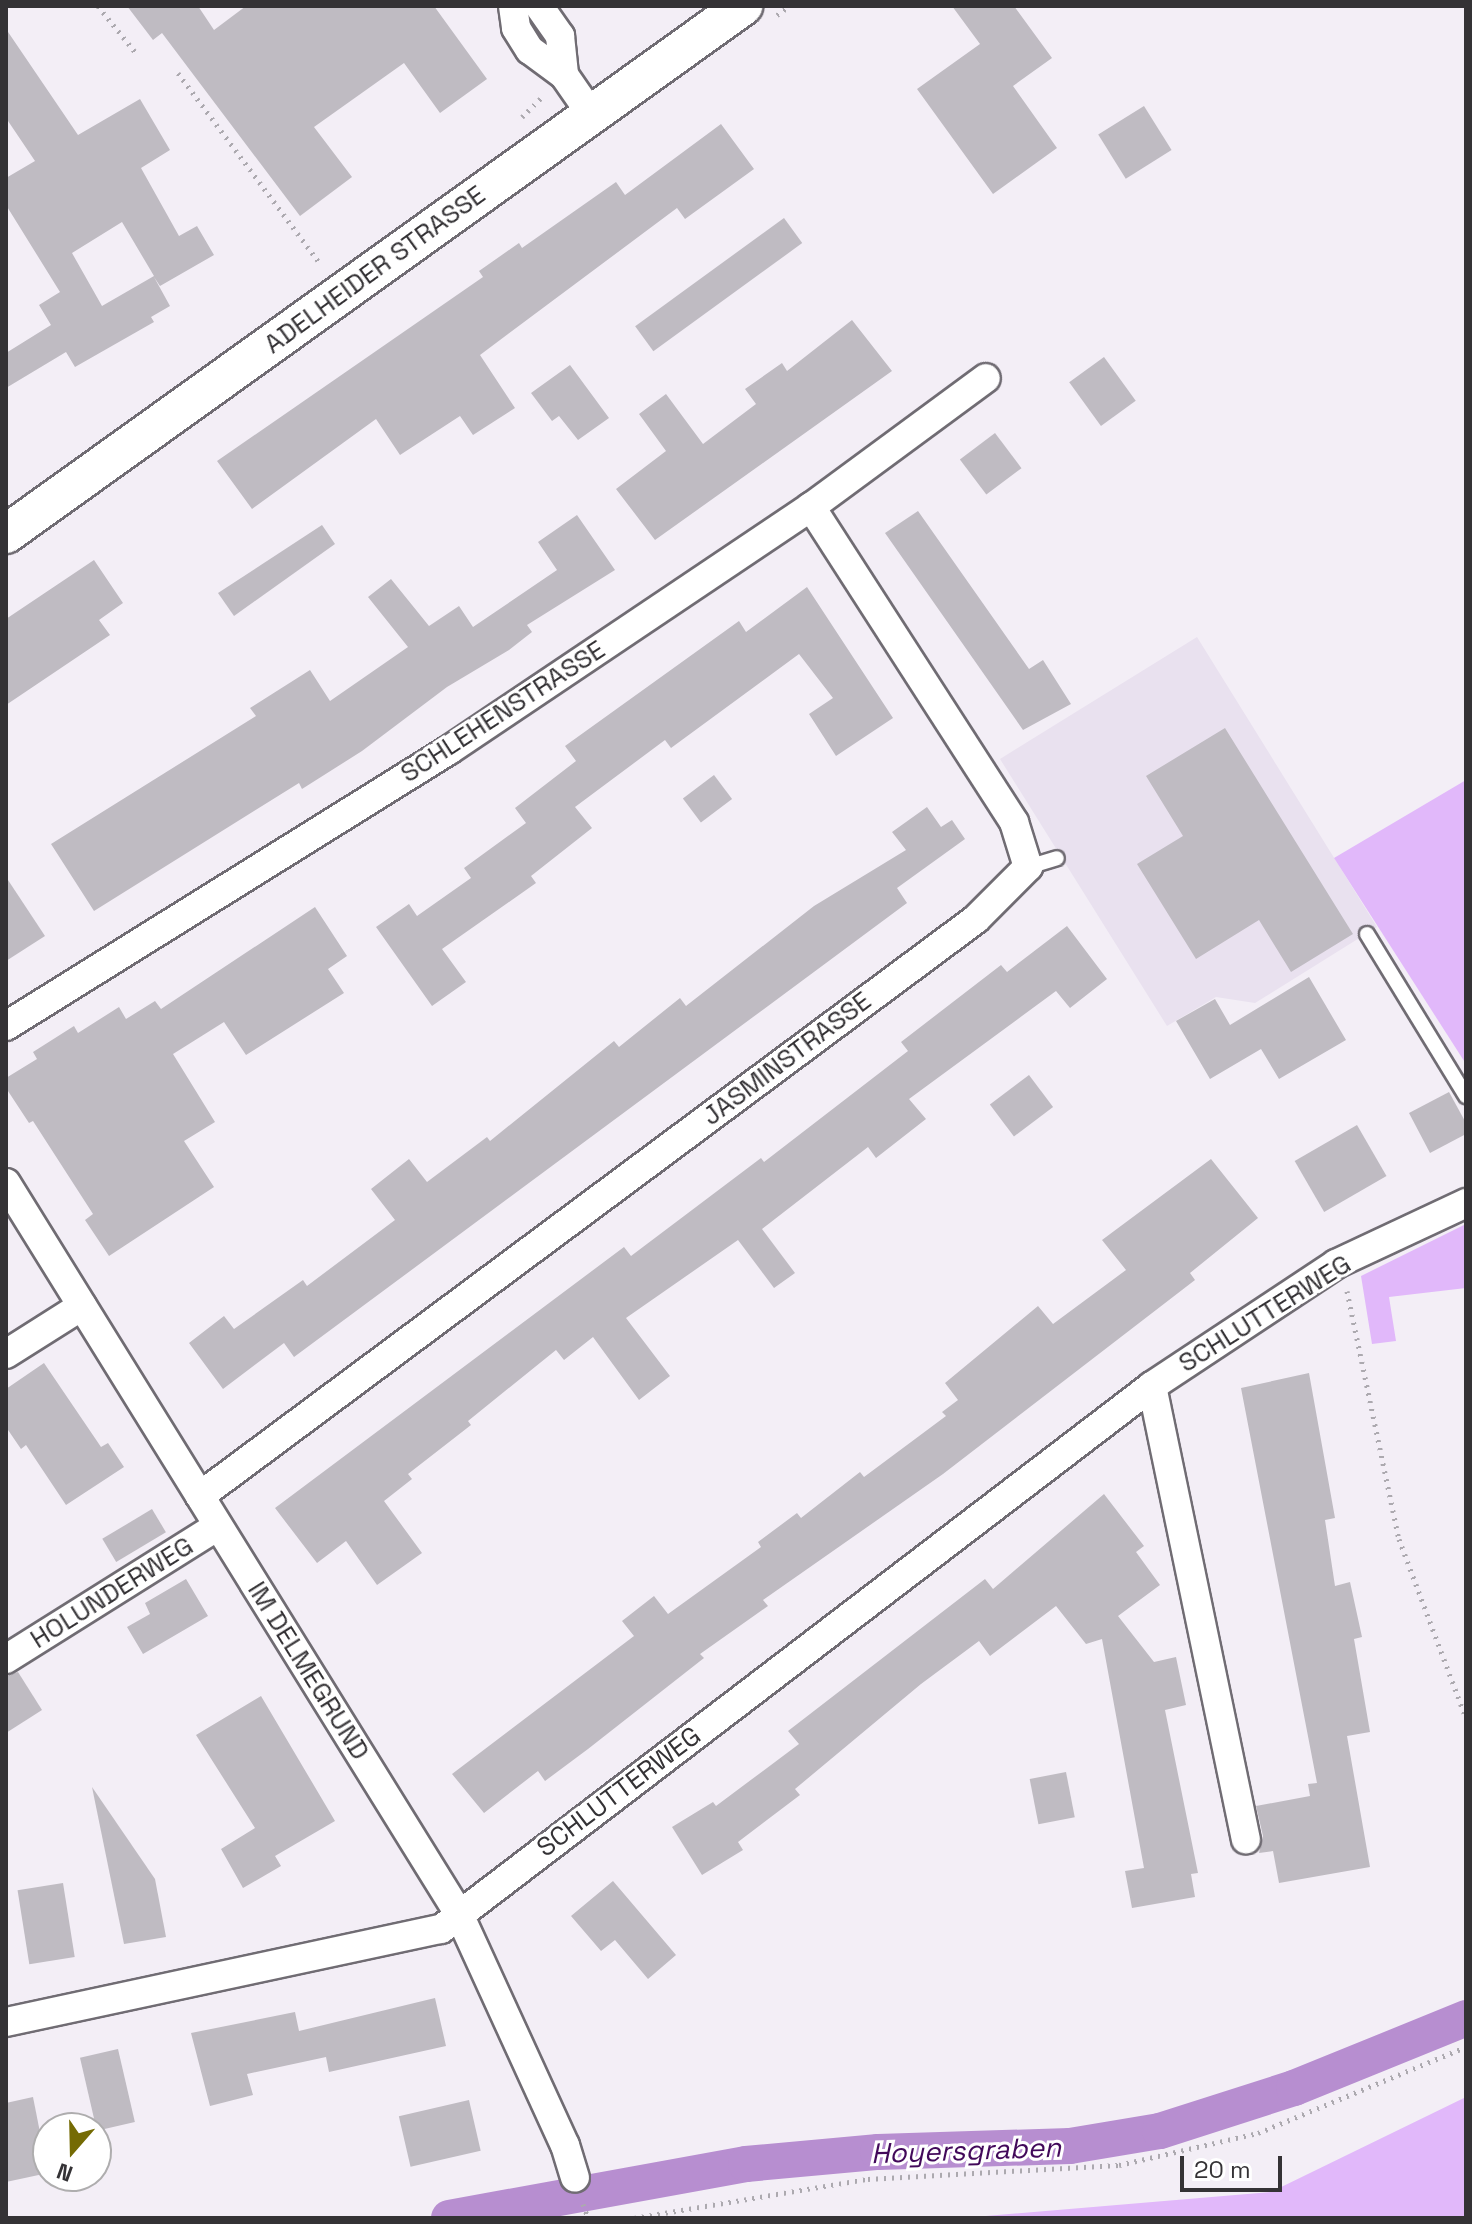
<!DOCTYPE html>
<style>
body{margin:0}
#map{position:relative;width:1472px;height:2224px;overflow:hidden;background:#f3eef6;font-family:"Space Grotesk",sans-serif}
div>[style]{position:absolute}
.built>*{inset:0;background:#e9e1ef}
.green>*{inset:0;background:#e1b8fa}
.canal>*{height:36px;margin:-18px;padding:0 18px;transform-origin:18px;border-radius:18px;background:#b78ed0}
.building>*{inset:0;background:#bfbbc2;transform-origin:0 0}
.path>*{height:5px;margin-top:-2.5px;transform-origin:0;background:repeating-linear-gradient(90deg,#aca9af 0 2px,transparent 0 8px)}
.roads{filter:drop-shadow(2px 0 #706c73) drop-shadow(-2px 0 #706c73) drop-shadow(0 2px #706c73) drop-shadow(0 -2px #706c73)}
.lane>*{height:14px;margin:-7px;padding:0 7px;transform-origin:7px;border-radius:7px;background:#fff}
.street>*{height:28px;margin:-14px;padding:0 14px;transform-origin:14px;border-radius:14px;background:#fff}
.secondary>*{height:38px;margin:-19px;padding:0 19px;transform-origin:19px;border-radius:19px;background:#fff}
span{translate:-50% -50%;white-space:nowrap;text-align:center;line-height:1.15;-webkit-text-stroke:6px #fff;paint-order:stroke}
.street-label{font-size:26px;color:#343235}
.water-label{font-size:28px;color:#42095a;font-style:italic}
.frame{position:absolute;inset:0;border:8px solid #343235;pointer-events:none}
.north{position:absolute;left:32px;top:2112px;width:80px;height:80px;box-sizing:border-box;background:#fff;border:2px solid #aeadae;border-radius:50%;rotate:200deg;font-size:22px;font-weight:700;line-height:32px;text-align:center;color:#343235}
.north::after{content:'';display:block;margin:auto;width:28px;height:36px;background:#756b04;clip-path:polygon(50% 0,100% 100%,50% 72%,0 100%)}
.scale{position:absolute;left:1180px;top:2156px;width:102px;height:36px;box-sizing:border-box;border:4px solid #343235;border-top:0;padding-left:10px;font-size:24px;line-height:28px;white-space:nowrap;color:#343235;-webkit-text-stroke:6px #fff;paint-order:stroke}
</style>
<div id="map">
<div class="built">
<div style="clip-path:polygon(1197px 637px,1377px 927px,1255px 1003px,1216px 997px,1167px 1026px,1000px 759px)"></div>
</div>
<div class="green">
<div style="clip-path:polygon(1466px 780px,1466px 1064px,1334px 858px)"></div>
<div style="clip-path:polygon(1466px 1224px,1466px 1288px,1389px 1297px,1396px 1341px,1372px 1344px,1361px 1276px)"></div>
<div style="clip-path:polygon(1466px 2097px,1466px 2218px,962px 2218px,1271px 2192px)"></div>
</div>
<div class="canal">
<div style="left:449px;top:2218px;width:302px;rotate:-10.3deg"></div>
<div style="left:746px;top:2164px;width:133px;rotate:-5.2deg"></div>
<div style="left:878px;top:2152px;width:192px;rotate:-1.8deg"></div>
<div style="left:1070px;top:2146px;width:91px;rotate:-9.5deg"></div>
<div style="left:1160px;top:2131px;width:141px;rotate:-17.8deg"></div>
<div style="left:1294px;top:2088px;width:186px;rotate:-22.1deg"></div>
</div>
<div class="building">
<div style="clip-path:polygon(127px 6px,198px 6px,214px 30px,246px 6px,434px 6px,487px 79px,440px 113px,404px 63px,314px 127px,352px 177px,300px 216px,162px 33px,153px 40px)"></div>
<div style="clip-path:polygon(952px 6px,1014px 6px,1052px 58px,1013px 86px,1057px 148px,993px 194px,917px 89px,980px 44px)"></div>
<div style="clip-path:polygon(evenodd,6px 29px,78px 135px,140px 99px,170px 150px,141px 168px,179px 236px,197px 226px,214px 255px,160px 286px,154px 277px,170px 306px,151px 317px,154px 322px,75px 367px,66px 352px,6px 388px,6px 353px,51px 325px,39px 305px,60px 292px,6px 205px,6px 178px,35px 161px,6px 118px,6px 29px,122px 222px,154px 276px,102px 306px,72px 253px,122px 222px)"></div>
<div style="left:1144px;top:106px;width:52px;height:54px;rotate:58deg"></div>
<div style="clip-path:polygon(721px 124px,754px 169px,685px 219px,677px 208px,480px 355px,515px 408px,473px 435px,460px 416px,400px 455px,376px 419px,252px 509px,217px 461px,483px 277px,479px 271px,519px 243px,522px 248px,616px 182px,625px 195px)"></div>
<div style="left:784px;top:218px;width:31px;height:184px;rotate:54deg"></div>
<div style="clip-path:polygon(852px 320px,892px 371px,655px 540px,616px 489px,666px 451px,639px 414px,666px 394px,703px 444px,756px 404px,745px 389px,782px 363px,787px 371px)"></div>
<div style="left:1104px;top:357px;width:54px;height:43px;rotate:54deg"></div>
<div style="clip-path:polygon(570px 365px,609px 418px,578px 440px,559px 416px,552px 421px,531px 393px)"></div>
<div style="left:995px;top:433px;width:44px;height:44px;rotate:53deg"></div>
<div style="clip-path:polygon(918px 511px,1029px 669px,1043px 660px,1071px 704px,1023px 730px,885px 533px)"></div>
<div style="clip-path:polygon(577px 515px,615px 570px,527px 625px,532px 632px,509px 650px,447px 687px,362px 751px,302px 789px,299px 783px,94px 911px,51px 844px,256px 716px,250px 708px,310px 670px,330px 701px,408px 647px,368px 597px,391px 579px,429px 626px,459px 606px,473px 627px,557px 570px,538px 542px)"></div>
<div style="clip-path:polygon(322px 525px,335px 544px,234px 616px,218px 593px)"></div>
<div style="clip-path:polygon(94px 560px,123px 603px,99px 620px,110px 635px,6px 705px,6px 619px)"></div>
<div style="clip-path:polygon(807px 587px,893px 718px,836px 756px,809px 714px,833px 698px,799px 654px,671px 748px,665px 740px,575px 807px,592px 828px,531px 876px,536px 883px,442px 949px,466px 982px,432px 1006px,376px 927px,409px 904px,417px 916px,471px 878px,464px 868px,526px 823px,515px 808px,576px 761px,565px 746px,739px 621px,746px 632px)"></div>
<div style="clip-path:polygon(1225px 728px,1353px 934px,1291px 972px,1259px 920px,1196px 959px,1137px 864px,1183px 836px,1146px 776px)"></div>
<div style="left:714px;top:775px;width:30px;height:39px;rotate:53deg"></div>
<div style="clip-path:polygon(927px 807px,941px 827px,952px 820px,965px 839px,897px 888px,907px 903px,294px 1357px,284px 1343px,223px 1389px,189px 1343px,224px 1316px,234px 1329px,303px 1280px,307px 1286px,395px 1220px,371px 1189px,409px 1159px,427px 1182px,487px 1137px,490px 1141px,614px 1041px,619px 1047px,680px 998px,686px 1006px,814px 906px,906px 850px,892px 832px)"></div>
<div style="clip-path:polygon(6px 877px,45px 936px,6px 961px)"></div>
<div style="clip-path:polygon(315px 907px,347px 956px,328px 969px,344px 993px,246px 1055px,224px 1022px,173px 1054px,215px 1122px,184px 1141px,214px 1187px,109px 1256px,85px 1220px,93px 1214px,33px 1121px,29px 1123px,6px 1088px,6px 1078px,37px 1059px,33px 1052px,74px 1026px,78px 1033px,119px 1007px,126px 1019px,155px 1001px,161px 1009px)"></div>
<div style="clip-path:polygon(1067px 926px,1107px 979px,1070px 1008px,1056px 991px,909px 1099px,926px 1119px,876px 1158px,868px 1147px,762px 1229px,795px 1273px,774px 1288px,738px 1240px,626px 1318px,670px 1376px,639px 1400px,593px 1337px,564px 1360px,556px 1350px,468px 1421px,471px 1425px,408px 1474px,412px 1479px,384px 1501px,422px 1553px,377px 1585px,346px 1541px,317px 1563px,275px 1508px,624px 1247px,631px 1256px,761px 1158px,764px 1162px,908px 1051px,901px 1042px,1001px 965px,1007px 972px)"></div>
<div style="clip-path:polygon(1309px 977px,1346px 1040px,1279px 1079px,1261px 1049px,1210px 1079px,1176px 1021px,1215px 999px,1230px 1025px)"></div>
<div style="left:1029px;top:1075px;width:40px;height:49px;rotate:53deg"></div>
<div style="clip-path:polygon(1449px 1092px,1466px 1123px,1466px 1134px,1430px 1153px,1409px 1113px)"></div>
<div style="left:1357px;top:1125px;width:59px;height:72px;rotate:60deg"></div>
<div style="clip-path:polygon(1211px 1159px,1258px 1218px,1190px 1273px,1195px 1280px,943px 1474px,763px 1600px,768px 1606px,700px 1654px,704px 1658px,588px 1749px,545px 1781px,538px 1771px,484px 1813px,452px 1774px,634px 1636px,622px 1621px,654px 1596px,668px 1614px,761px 1547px,758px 1542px,797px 1513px,801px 1518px,860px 1472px,864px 1477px,946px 1416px,942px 1412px,958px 1400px,945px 1383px,1038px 1306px,1053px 1324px,1126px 1270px,1102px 1240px)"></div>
<div style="clip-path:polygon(44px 1363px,101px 1447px,108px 1443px,124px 1467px,66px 1505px,26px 1445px,21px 1449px,6px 1427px,6px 1389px)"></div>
<div style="clip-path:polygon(1309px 1373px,1335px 1518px,1325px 1520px,1335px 1586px,1350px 1582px,1362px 1637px,1354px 1639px,1370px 1732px,1347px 1736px,1370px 1867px,1279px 1883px,1273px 1851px,1259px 1853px,1263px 1836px,1256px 1806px,1310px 1796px,1308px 1784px,1317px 1783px,1241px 1388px)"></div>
<div style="clip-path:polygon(1104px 1494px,1144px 1546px,1136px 1552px,1160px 1585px,1118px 1616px,1154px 1662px,1176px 1657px,1186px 1705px,1165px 1710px,1198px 1873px,1191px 1874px,1195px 1897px,1132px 1908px,1125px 1871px,1144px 1868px,1102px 1639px,1086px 1644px,1056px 1606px,990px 1656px,979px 1641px,921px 1684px,795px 1789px,800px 1795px,738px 1842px,743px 1850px,702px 1875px,672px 1827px,713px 1802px,716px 1806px,799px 1744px,788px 1731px,985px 1579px,993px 1589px)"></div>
<div style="left:152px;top:1509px;width:27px;height:58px;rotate:59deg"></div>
<div style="clip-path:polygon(186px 1579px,208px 1616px,143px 1654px,127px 1627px,150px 1614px,145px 1603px)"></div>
<div style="clip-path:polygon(18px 1672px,42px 1710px,6px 1733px,6px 1676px)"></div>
<div style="clip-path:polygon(261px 1696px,335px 1821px,275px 1856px,281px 1866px,243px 1888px,221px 1849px,255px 1828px,196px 1735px)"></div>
<div style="left:1066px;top:1772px;width:46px;height:37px;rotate:79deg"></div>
<div style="clip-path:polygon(92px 1787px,155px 1879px,166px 1937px,124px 1944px)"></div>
<div style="clip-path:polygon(613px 1881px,676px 1955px,648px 1979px,615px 1940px,601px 1951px,571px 1916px)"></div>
<div style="left:63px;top:1883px;width:75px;height:46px;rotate:81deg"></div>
<div style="clip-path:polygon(435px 1998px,446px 2046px,329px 2072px,326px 2057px,247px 2074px,253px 2095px,210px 2106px,191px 2033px,295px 2012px,299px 2031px)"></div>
<div style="left:118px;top:2049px;width:75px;height:39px;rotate:77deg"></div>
<div style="clip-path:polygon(33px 2097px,48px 2173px,6px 2182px,6px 2103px)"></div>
<div style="left:469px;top:2100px;width:52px;height:72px;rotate:77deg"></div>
</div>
<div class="path">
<div style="left:98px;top:6px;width:60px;rotate:51deg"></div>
<div style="left:777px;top:15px;width:16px;rotate:-35deg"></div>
<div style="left:178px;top:73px;width:239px;rotate:53.3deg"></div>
<div style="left:522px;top:117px;width:30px;rotate:-45deg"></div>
<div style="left:1347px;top:1291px;width:253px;rotate:78.2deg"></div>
<div style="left:1399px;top:1539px;width:191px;rotate:69.5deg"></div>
<div style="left:583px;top:2204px;width:15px;rotate:70deg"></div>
<div style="left:634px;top:2218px;width:237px;rotate:-9.5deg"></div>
<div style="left:868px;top:2179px;width:251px;rotate:-3.2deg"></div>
<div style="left:1119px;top:2165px;width:143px;rotate:-13deg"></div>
<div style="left:1258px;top:2133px;width:225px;rotate:-22.5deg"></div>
</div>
<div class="roads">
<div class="lane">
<div style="left:1028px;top:867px;width:30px;rotate:-17deg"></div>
<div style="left:1367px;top:934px;width:190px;rotate:58.6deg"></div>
</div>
<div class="street">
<div style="left:513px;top:6px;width:22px;rotate:82deg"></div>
<div style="left:516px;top:28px;width:26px;rotate:58deg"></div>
<div style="left:530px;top:50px;width:42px;rotate:36.3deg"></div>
<div style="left:564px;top:75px;width:47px;rotate:55.3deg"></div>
<div style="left:539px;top:6px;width:37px;rotate:55deg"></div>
<div style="left:560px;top:36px;width:39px;rotate:84deg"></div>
<div style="left:6px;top:1026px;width:522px;rotate:-31.92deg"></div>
<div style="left:449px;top:750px;width:436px;rotate:-33.9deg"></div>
<div style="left:811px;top:507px;width:217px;rotate:-36.4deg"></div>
<div style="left:6px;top:1183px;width:860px;rotate:58.21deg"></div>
<div style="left:459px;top:1914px;width:254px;rotate:65.4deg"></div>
<div style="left:565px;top:2145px;width:34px;rotate:73deg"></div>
<div style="left:6px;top:1354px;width:90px;rotate:-32.3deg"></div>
<div style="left:1152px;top:1386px;width:463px;rotate:78.3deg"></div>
<div style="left:200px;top:1496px;width:967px;rotate:-36.63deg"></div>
<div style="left:976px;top:919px;width:74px;rotate:-45deg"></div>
<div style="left:1028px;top:867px;width:47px;rotate:-107.3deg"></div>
<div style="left:1014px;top:822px;width:375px;rotate:-122.8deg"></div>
<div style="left:6px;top:1659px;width:250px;rotate:-32.1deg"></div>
<div style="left:6px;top:2022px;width:445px;rotate:-12.1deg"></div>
<div style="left:441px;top:1929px;width:895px;rotate:-37.37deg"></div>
<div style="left:1152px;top:1386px;width:221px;rotate:-33.5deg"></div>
<div style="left:1336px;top:1264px;width:144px;rotate:-25.1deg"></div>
</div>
<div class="secondary">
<div style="left:6px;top:534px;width:907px;rotate:-35.62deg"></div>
</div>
</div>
<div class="street-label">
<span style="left:375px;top:270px;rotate:-36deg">ADELHEIDER STRASSE</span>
<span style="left:503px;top:712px;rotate:-33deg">SCHLEHENSTRASSE</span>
<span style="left:787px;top:1059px;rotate:-37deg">JASMINSTRASSE</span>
<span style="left:1265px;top:1314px;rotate:-32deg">SCHLUTTERWEG</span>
<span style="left:112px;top:1593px;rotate:-32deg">HOLUNDERWEG</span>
<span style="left:308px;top:1671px;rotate:58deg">IM DELMEGRUND</span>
<span style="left:619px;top:1792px;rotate:-37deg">SCHLUTTERWEG</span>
</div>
<div class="water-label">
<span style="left:966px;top:2150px;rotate:-2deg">Hoyersgraben</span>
</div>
<div class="frame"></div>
<div class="north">N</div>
<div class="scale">20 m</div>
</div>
